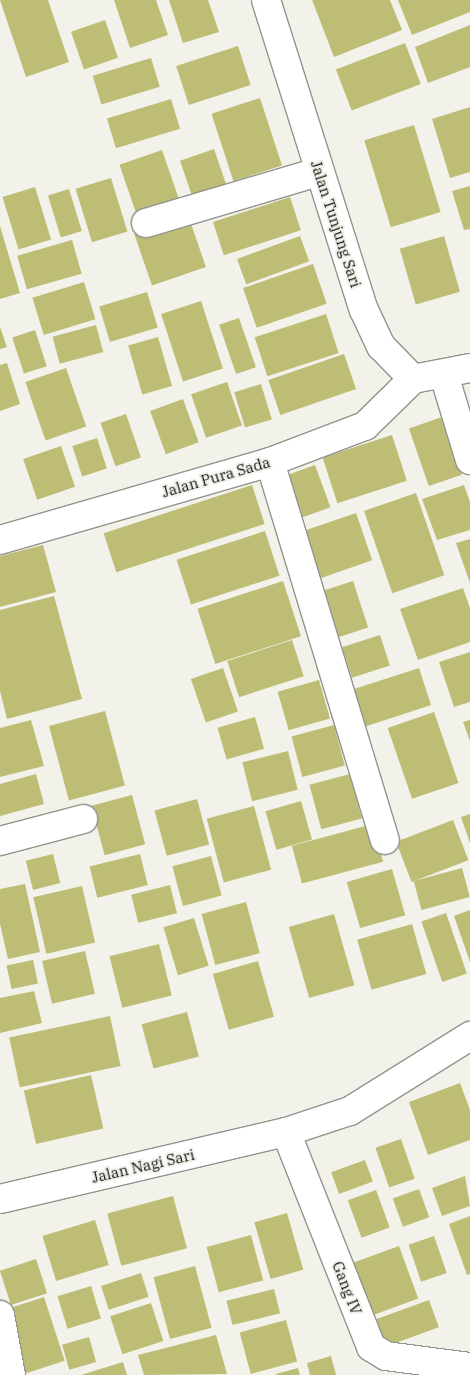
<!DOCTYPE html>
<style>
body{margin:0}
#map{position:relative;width:470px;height:1375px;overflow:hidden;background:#f2f2eb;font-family:"IBM Plex Serif",serif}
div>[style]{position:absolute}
.building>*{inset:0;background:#bebd75;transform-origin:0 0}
.roads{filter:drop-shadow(1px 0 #93938d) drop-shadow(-1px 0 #93938d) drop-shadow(0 1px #93938d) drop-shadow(0 -1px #93938d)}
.minor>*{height:28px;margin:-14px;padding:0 14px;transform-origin:14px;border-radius:14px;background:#fff}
span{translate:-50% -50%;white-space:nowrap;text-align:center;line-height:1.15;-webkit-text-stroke:4px #f2f2eb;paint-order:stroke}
.street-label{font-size:15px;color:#0d0d0b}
</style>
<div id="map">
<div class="building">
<div style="clip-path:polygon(0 0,48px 0,69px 62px,26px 77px)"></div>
<div style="clip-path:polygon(114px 0,156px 0,168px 35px,130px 48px)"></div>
<div style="clip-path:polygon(169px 0,208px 0,219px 32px,183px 43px)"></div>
<div style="clip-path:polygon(312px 0,390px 0,402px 30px,334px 57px)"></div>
<div style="clip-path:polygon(398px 0,470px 0,470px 12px,412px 35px)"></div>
<div style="left:105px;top:20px;width:40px;height:36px;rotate:71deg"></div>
<div style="clip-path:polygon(470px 25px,470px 67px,428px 83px,415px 47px)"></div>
<div style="left:405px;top:43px;width:44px;height:74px;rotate:69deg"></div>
<div style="left:238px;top:46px;width:41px;height:65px;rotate:72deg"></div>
<div style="left:151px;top:58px;width:30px;height:61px;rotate:73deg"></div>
<div style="left:260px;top:98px;width:71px;height:51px;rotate:72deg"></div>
<div style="left:171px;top:99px;width:31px;height:67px;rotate:73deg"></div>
<div style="clip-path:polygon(470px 107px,470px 172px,450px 178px,432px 119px)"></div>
<div style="left:414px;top:125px;width:91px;height:52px;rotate:73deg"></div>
<div style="left:214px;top:149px;width:46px;height:36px;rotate:71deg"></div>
<div style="left:162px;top:150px;width:55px;height:45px;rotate:71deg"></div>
<div style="left:111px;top:178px;width:56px;height:37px;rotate:73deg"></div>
<div style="clip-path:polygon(470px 186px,470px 229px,464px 230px,452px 191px)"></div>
<div style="left:35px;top:187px;width:55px;height:34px;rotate:73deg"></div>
<div style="left:69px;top:189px;width:44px;height:22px;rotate:73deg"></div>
<div style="left:290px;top:197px;width:35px;height:81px;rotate:72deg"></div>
<div style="left:188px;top:215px;width:55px;height:57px;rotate:71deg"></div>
<div style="clip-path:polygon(0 226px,20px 293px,0 299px)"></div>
<div style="left:300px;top:236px;width:27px;height:67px;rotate:70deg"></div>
<div style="left:444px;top:236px;width:58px;height:46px;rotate:74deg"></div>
<div style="left:72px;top:240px;width:35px;height:57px;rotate:74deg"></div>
<div style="left:313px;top:264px;width:42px;height:74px;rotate:71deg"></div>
<div style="left:84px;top:282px;width:39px;height:54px;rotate:73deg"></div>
<div style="left:147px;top:292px;width:37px;height:50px;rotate:73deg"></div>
<div style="left:201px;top:301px;width:71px;height:42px;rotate:72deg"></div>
<div style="left:326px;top:314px;width:41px;height:75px;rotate:72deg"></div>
<div style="left:239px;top:318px;width:52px;height:21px;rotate:71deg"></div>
<div style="left:96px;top:325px;width:28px;height:45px;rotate:75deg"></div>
<div style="clip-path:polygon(0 327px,7px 347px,0 349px)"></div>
<div style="left:35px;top:330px;width:38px;height:24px;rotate:72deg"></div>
<div style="left:158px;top:337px;width:51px;height:31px;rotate:74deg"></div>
<div style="left:344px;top:354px;width:37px;height:80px;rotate:71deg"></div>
<div style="clip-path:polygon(7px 363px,20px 404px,0 411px,0 365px)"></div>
<div style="left:66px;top:368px;width:62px;height:43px;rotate:71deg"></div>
<div style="left:227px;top:382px;width:46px;height:38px;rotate:71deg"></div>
<div style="left:261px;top:384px;width:37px;height:28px;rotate:73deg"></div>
<div style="left:183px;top:399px;width:46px;height:35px;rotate:70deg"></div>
<div style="left:126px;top:414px;width:46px;height:27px;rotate:71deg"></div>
<div style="left:442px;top:417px;width:61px;height:35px;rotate:71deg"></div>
<div style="left:392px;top:435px;width:48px;height:73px;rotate:72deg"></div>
<div style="left:97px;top:438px;width:32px;height:26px;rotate:72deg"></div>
<div style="left:61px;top:446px;width:43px;height:40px;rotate:71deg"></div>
<div style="left:315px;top:465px;width:45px;height:39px;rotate:70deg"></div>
<div style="left:252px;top:485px;width:41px;height:156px;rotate:72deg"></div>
<div style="clip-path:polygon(464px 485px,470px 502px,470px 530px,437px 540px,422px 499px)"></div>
<div style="left:416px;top:493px;width:87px;height:55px;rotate:71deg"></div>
<div style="left:356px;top:513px;width:50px;height:61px;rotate:71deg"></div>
<div style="left:265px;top:531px;width:47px;height:93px;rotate:72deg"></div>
<div style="clip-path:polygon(470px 539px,470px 583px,456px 543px)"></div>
<div style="clip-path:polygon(43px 545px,56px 592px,0 607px,0 556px)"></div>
<div style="left:283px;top:581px;width:58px;height:90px;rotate:72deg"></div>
<div style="left:353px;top:581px;width:49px;height:42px;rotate:72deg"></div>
<div style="clip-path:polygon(463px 588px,470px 608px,470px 642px,418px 660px,400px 609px)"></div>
<div style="clip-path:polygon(54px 596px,82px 699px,7px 719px,0 691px,0 610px)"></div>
<div style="left:380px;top:635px;width:32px;height:40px;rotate:72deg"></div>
<div style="left:292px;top:640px;width:38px;height:68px;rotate:72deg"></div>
<div style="clip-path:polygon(470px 652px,470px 702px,454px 707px,439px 662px)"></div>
<div style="left:223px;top:668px;width:46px;height:34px;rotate:71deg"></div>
<div style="left:419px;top:668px;width:39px;height:69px;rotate:72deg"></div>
<div style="left:319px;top:680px;width:40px;height:43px;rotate:74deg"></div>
<div style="left:105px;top:711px;width:77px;height:58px;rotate:75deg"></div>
<div style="left:434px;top:712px;width:75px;height:49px;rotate:71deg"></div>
<div style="left:255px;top:717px;width:33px;height:39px;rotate:74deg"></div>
<div style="clip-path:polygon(31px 720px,44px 766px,0 777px,0 728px)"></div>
<div style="clip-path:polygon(470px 720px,470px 741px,463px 722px)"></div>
<div style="left:334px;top:725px;width:42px;height:44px;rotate:75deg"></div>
<div style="left:288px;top:751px;width:40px;height:47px;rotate:76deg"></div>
<div style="clip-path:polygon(36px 774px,44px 804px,0 816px,0 784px)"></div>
<div style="left:350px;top:774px;width:46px;height:42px;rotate:75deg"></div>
<div style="left:132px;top:795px;width:51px;height:42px;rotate:75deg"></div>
<div style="left:197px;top:799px;width:47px;height:44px;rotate:75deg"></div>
<div style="left:301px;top:801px;width:40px;height:37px;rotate:74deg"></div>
<div style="left:254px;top:806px;width:66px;height:49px;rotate:75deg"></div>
<div style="clip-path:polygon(470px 814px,470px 843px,461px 817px)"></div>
<div style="left:453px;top:820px;width:43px;height:61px;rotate:69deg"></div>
<div style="left:373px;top:824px;width:39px;height:84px;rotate:75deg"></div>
<div style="left:53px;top:854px;width:30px;height:28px;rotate:76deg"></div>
<div style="left:140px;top:854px;width:32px;height:52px;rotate:76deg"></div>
<div style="left:211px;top:856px;width:41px;height:40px;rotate:75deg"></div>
<div style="left:462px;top:868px;width:30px;height:50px;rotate:75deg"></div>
<div style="left:392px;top:869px;width:48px;height:47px;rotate:74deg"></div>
<div style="clip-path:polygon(25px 884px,40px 952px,8px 959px,0 924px,0 889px)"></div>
<div style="left:170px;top:885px;width:29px;height:40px;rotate:76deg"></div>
<div style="left:82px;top:886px;width:58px;height:50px;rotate:77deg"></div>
<div style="left:246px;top:902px;width:53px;height:46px;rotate:75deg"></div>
<div style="clip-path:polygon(470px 910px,470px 962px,454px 916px)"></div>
<div style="left:446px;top:913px;width:64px;height:26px;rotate:71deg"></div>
<div style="left:334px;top:914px;width:74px;height:47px;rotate:74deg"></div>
<div style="left:194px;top:918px;width:50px;height:32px;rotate:73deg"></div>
<div style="left:412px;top:924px;width:52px;height:57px;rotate:74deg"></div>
<div style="left:159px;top:944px;width:53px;height:51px;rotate:76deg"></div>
<div style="left:85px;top:951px;width:44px;height:44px;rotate:77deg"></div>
<div style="left:33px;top:960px;width:24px;height:27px;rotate:78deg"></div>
<div style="left:258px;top:961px;width:58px;height:47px;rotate:74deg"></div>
<div style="clip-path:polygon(34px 991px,42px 1023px,0 1033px,0 998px)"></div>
<div style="left:187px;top:1012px;width:46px;height:47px;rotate:75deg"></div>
<div style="left:110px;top:1016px;width:51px;height:103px;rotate:78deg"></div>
<div style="left:91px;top:1075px;width:55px;height:69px;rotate:77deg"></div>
<div style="clip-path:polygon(460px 1083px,470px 1110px,470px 1140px,428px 1155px,409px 1102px)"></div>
<div style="left:401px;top:1139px;width:42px;height:27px;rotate:71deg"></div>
<div style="left:365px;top:1160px;width:23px;height:36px;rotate:70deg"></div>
<div style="clip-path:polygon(465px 1176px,470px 1206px,442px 1216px,432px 1188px)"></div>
<div style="left:419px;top:1189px;width:30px;height:28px;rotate:70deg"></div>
<div style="left:376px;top:1190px;width:40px;height:30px;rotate:70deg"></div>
<div style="left:173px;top:1196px;width:54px;height:68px;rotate:75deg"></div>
<div style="left:287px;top:1213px;width:59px;height:34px;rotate:74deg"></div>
<div style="clip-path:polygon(470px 1216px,470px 1274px,467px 1275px,449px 1224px)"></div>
<div style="left:95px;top:1220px;width:47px;height:55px;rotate:73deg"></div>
<div style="left:251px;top:1235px;width:47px;height:46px;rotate:75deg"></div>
<div style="left:434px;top:1236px;width:39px;height:27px;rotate:71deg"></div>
<div style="left:399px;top:1246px;width:56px;height:60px;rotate:70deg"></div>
<div style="left:36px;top:1259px;width:36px;height:38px;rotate:72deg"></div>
<div style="left:195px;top:1266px;width:64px;height:43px;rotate:75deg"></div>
<div style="left:141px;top:1273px;width:25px;height:42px;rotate:72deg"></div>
<div style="left:91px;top:1286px;width:34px;height:35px;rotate:73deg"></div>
<div style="left:274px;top:1289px;width:25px;height:49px;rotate:76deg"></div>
<div style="left:44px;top:1297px;width:67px;height:43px;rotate:72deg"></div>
<div style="left:429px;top:1300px;width:29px;height:66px;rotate:70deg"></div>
<div style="left:151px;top:1303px;width:40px;height:43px;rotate:72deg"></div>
<div style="left:286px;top:1320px;width:43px;height:48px;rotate:75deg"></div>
<div style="clip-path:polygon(216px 1335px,227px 1374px,144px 1375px,138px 1355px)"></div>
<div style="left:89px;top:1337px;width:26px;height:28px;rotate:74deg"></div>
<div style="clip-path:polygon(331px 1356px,336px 1375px,310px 1375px,307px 1363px)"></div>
<div style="clip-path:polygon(123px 1362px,127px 1375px,81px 1375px)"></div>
<div style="clip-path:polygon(298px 1368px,300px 1375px,276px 1375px,276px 1374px)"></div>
</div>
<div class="roads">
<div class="minor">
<div style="left:266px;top:0;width:325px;rotate:72.5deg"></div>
<div style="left:364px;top:310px;width:40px;rotate:65deg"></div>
<div style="left:381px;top:346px;width:46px;rotate:45.9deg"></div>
<div style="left:413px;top:379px;width:58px;rotate:-10.9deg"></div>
<div style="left:146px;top:223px;width:179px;rotate:-16.5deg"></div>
<div style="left:444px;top:375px;width:89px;rotate:73deg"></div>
<div style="left:270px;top:462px;width:395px;rotate:73.1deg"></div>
<div style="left:0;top:540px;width:281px;rotate:-16.1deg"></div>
<div style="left:270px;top:462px;width:102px;rotate:-20.8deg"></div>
<div style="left:365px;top:426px;width:67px;rotate:-44.4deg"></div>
<div style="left:0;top:841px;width:86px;rotate:-14.8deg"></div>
<div style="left:286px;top:1132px;width:231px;rotate:68.4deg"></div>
<div style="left:371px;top:1347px;width:17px;rotate:31deg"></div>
<div style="left:386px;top:1356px;width:85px;rotate:7.5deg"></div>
<div style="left:0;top:1199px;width:294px;rotate:-13.2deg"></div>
<div style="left:286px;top:1132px;width:67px;rotate:-18.2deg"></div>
<div style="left:350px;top:1111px;width:142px;rotate:-32deg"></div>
<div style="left:0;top:1315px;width:61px;rotate:79.6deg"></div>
</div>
</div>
<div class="street-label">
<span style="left:336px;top:224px;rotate:72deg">Jalan Tunjung Sari</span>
<span style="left:216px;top:477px;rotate:-16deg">Jalan Pura Sada</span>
<span style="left:143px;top:1166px;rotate:-13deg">Jalan Nagi Sari</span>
<span style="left:347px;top:1288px;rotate:69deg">Gang IV</span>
</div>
</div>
